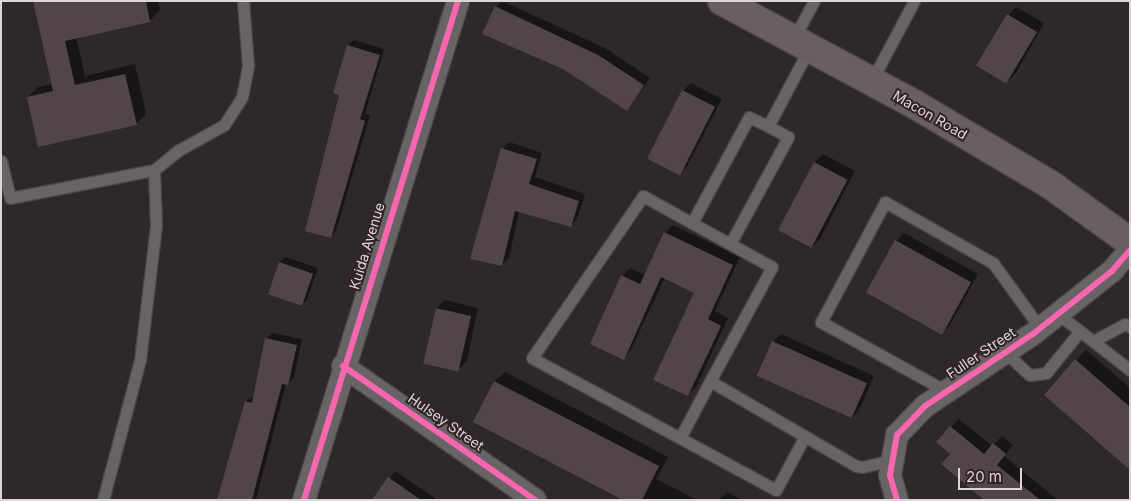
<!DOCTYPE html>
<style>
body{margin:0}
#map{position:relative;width:1131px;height:501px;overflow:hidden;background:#2e2829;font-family:Inter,sans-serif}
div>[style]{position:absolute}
.shadow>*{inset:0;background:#0007}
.building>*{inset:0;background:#514548;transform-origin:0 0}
.roads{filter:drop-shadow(1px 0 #4b4446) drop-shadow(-1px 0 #4b4446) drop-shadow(0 1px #4b4446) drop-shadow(0 -1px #4b4446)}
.lane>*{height:11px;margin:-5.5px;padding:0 5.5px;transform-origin:5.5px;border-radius:5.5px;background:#686364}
.street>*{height:22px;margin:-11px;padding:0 11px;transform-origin:11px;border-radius:11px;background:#686364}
.primary>*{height:28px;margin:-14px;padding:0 14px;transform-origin:14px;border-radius:14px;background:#695e60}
.cycleway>*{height:6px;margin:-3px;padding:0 3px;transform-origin:3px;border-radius:3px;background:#f766af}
span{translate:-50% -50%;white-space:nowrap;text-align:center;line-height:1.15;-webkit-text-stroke:4px #322428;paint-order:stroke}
.street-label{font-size:14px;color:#ded5d7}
.frame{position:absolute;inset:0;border:2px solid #ded5d7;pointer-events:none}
.scale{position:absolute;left:958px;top:468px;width:64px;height:22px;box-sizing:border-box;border:2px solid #ded5d7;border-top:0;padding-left:6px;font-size:15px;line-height:18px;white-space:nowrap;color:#ded5d7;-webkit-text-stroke:4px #322428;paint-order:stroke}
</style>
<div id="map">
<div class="shadow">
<div style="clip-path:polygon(34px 1px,158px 1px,160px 10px,150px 20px,76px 37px,85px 76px,135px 64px,146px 114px,136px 124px,28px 97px,38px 87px,53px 84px)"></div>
<div style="clip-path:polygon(502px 1px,605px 48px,650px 78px,627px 109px,496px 7px)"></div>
<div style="clip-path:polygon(1016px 7px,1044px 23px,1016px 73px,1008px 81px,1008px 15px)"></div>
<div style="clip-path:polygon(354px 40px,384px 49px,365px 114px,370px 115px,336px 231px,330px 237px,340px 94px,334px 92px,348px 45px)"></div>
<div style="clip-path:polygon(691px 83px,722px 99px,687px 166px,679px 174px,683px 91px)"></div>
<div style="clip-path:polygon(509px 142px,542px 153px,535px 177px,585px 194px,577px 219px,570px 226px,519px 211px,509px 258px,502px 265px,502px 149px)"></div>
<div style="clip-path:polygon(823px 154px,855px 171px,820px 239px,812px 247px,815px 162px)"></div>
<div style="clip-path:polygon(673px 225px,740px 257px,715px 311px,728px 318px,696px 387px,688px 395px,695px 292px,665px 277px,631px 350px,623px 358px,622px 276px,630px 268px,646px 275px,665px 233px)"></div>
<div style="clip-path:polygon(904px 233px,978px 274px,950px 325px,942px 333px,896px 241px)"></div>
<div style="clip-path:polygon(285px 257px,318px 268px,307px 300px,301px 305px,280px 262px)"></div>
<div style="clip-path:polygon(445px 300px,478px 308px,467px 361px,459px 369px,437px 308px)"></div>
<div style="clip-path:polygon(273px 333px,302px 339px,294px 378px,286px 384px,256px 500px,220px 500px,246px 401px,255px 396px,266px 339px)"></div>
<div style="clip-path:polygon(781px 334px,874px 376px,859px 410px,851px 418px,773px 342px)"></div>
<div style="clip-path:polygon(1086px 350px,1130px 388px,1130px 468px,1076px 360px)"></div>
<div style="clip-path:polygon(505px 372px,668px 457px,656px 479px,697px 500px,626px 500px,475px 421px,495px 381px)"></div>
<div style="clip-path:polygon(959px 419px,992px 446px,1002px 436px,1013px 445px,1004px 456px,1058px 500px,993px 500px,952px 453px,951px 427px)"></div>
<div style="clip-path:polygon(395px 471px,438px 500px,374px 500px)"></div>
<div style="clip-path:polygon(727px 492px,742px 500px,719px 500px)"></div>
</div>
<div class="building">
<div style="clip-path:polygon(33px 1px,146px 1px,150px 22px,65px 41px,75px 85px,125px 74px,137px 125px,38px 147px,27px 97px,53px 91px)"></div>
<div style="clip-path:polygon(495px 6px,598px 55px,644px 85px,627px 111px,563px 69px,482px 34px)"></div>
<div style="left:1007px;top:14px;width:35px;height:60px;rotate:31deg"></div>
<div style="clip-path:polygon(347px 45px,380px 55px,360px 119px,365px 121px,331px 238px,305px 231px,339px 95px,333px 93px)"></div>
<div style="left:682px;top:90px;width:37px;height:77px;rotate:27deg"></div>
<div style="clip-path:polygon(501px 148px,537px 159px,529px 184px,579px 201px,571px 227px,515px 211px,502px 266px,470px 259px)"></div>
<div style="left:814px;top:162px;width:38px;height:77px;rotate:28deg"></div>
<div style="clip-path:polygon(664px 232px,733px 265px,708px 319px,721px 326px,688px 396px,653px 380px,694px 293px,661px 277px,624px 360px,590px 344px,621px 275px,640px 284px)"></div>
<div style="left:895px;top:240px;width:87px;height:60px;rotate:29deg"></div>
<div style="left:279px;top:262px;width:36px;height:34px;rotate:19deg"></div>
<div style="left:436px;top:308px;width:36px;height:57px;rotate:13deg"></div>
<div style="clip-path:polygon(265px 338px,297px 345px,288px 385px,282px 384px,252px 500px,217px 500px,245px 401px,252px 403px)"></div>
<div style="left:772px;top:341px;width:104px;height:38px;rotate:24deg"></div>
<div style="clip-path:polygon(1075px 359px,1130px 407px,1130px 470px,1044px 395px)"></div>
<div style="clip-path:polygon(494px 381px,659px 466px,642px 500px,623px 500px,473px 422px)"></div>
<div style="clip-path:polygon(950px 426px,984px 454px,993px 443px,1006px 454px,997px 465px,1040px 500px,984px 500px,941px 464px,950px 454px,936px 442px)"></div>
<div style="clip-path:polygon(388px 477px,421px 500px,372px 500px)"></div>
</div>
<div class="roads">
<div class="lane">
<div style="left:793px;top:40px;width:44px;rotate:-61.7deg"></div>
<div style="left:809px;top:49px;width:87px;rotate:118deg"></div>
<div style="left:768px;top:126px;width:21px;rotate:-155deg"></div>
<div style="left:749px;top:117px;width:120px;rotate:118.3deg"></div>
<div style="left:692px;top:223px;width:56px;rotate:-151.1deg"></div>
<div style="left:643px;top:196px;width:196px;rotate:124.4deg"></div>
<div style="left:532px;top:358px;width:168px;rotate:28.4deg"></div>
<div style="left:680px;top:438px;width:64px;rotate:-62.2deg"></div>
<div style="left:710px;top:381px;width:169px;rotate:30.2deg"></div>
<div style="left:856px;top:466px;width:6px;rotate:9deg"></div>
<div style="left:862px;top:467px;width:31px;rotate:-13deg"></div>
<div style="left:871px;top:82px;width:92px;rotate:-62deg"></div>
<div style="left:1px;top:161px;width:38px;rotate:76deg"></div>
<div style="left:10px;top:198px;width:147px;rotate:-11deg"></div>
<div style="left:154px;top:170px;width:32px;rotate:-39deg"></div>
<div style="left:179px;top:150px;width:51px;rotate:-29.1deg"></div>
<div style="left:224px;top:125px;width:33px;rotate:-57deg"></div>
<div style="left:242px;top:97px;width:33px;rotate:-79deg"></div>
<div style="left:248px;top:65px;width:64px;rotate:-94.5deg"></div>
<div style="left:692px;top:223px;width:91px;rotate:28.8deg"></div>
<div style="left:772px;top:267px;width:130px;rotate:118.5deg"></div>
<div style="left:730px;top:244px;width:122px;rotate:-61.5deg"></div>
<div style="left:788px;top:137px;width:23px;rotate:-151deg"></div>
<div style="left:1058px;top:314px;width:91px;rotate:37.9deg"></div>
<div style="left:1093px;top:341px;width:36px;rotate:-28deg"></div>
<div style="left:1125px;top:324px;width:6px;rotate:31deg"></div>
<div style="left:1005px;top:352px;width:34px;rotate:43deg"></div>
<div style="left:1030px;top:375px;width:16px;rotate:-7deg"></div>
<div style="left:1046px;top:373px;width:54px;rotate:-51deg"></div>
<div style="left:946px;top:391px;width:143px;rotate:-151.1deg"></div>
<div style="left:821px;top:322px;width:136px;rotate:-61.9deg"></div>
<div style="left:885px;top:202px;width:124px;rotate:29.5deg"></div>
<div style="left:993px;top:263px;width:80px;rotate:54.1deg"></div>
<div style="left:680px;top:438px;width:109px;rotate:28.4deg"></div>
<div style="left:776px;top:490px;width:61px;rotate:-61.8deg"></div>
<div style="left:103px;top:500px;width:145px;rotate:-75.2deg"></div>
<div style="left:140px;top:360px;width:136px;rotate:-83.2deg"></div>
<div style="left:156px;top:225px;width:55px;rotate:-92.1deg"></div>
</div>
<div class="street">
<div style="left:343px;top:366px;width:234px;rotate:34.9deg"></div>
<div style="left:304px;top:500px;width:522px;rotate:-72.85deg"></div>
<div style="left:897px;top:500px;width:26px;rotate:-106deg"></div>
<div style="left:890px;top:475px;width:41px;rotate:-80.1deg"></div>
<div style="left:897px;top:435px;width:40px;rotate:-46deg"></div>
<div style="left:925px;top:406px;width:130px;rotate:-33.7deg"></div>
<div style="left:1033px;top:334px;width:101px;rotate:-38.6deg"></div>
<div style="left:1112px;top:271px;width:28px;rotate:-49deg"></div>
</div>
<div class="primary">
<div style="left:722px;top:1px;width:218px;rotate:28.2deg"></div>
<div style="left:914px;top:104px;width:159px;rotate:30.6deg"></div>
<div style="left:1051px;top:185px;width:97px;rotate:35.8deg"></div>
</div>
</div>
<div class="cycleway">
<div style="left:343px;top:366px;width:234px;rotate:34.9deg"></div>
<div style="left:304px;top:500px;width:522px;rotate:-72.85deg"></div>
<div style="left:897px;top:500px;width:26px;rotate:-106deg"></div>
<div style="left:890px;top:475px;width:41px;rotate:-80.1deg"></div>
<div style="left:897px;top:435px;width:40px;rotate:-46deg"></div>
<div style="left:925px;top:406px;width:130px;rotate:-33.7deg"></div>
<div style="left:1033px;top:334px;width:101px;rotate:-38.6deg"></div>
<div style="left:1112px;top:271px;width:28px;rotate:-49deg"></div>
</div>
<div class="street-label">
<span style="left:930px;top:115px;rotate:30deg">Macon Road</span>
<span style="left:367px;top:246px;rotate:-73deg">Kuida Avenue</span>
<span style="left:981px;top:353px;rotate:-34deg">Fuller Street</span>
<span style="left:446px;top:422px;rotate:35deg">Hulsey Street</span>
</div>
<div class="frame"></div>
<div class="scale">20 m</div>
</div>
